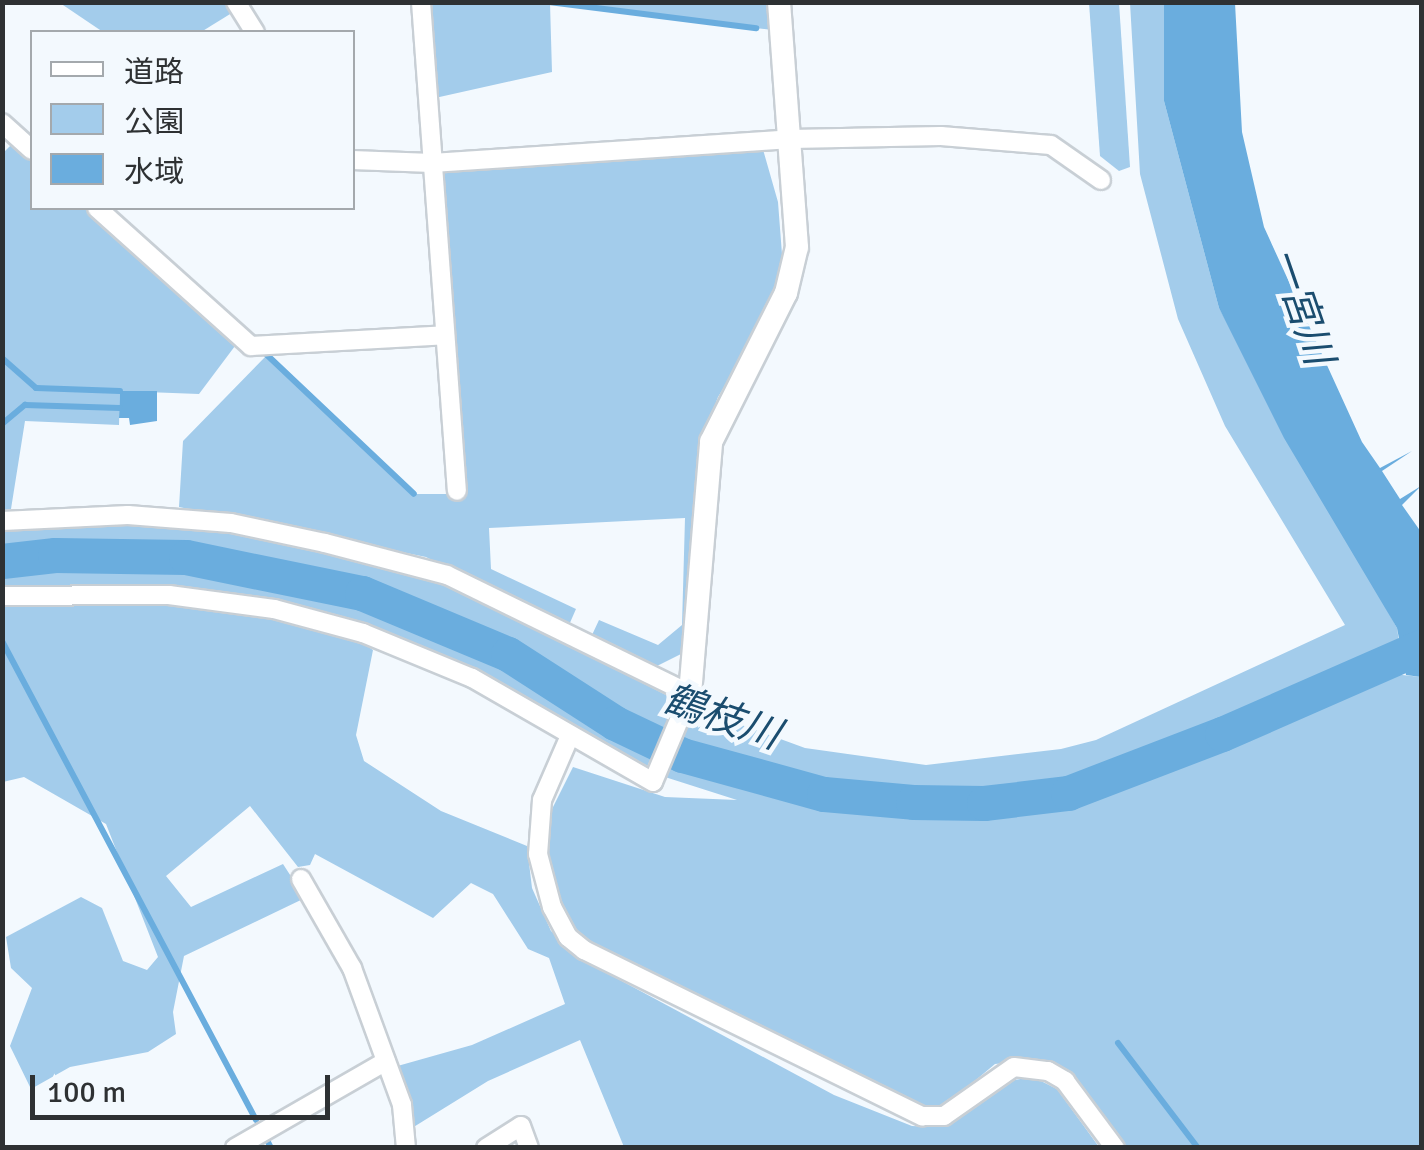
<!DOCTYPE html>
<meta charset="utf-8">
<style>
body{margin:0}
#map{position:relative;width:1424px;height:1150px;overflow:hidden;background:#f3f9fe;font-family:Signika,"Noto Sans JP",sans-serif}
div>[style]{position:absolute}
.green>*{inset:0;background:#a3cceb}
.water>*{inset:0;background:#6aadde}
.stream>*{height:6px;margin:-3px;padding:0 3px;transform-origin:3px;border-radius:3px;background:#6aadde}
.river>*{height:35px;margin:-17.5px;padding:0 17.5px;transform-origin:17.5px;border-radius:17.5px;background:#6aadde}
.roads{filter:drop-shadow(2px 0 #c8cfd5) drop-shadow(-2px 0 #c8cfd5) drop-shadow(0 2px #c8cfd5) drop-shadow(0 -2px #c8cfd5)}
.minor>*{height:18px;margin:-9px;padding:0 9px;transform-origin:9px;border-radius:9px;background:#fff}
.tertiary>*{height:22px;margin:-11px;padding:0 11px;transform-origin:11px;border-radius:11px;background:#fff}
span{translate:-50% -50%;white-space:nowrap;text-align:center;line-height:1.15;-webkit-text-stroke:9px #f3f9fe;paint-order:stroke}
.water-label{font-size:40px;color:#1b4d6f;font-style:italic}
.frame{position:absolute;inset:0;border:5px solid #2e3133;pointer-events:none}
.legend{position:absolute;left:30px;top:30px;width:325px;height:180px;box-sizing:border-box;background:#f3f9fe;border:2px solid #a4a9ad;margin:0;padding:12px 18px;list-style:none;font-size:30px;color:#2e3133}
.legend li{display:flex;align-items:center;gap:20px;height:50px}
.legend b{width:50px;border:2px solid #a4a9ad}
.scale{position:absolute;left:30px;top:1075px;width:300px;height:45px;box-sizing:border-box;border:5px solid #2e3133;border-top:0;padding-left:12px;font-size:30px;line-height:35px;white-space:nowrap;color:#2e3133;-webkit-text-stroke:8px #f3f9fe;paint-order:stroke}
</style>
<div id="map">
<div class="green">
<div style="clip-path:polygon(227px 2px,235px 11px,201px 32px,103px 32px,60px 3px)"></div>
<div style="clip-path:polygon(427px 3px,771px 3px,773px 30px,550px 3px,552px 72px,435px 98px)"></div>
<div style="clip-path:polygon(1089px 3px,1119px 3px,1130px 167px,1119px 171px,1100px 156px)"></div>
<div style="clip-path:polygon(1130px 3px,1164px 3px,1164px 101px,1219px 308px,1397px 628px,1400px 649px,1066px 789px,1014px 796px,891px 797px,828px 789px,677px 748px,695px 708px,805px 748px,926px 765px,1061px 749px,1096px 740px,1345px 625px,1225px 426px,1178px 319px,1140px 174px)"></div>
<div style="clip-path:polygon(13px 143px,32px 160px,32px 208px,85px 208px,238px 342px,199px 394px,120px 391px,119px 425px,25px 421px,11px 509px,3px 510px,2px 154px)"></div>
<div style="clip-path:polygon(762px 146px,778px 202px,783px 267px,769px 314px,718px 397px,704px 435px,689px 650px,651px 669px,592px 635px,599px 620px,658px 645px,682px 625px,685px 518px,489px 528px,491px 569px,576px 609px,569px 625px,556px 625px,426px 557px,179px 507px,183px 441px,267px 355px,414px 494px,459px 494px,440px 168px)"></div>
<div style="clip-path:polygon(137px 522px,269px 537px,446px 583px,676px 700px,659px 739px,510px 649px,426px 609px,254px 561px,58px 549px,3px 555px,3px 527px)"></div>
<div style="clip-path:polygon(37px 562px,187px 562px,372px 602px,504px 657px,611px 728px,656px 747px,646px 769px,476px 675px,284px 607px,3px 592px,2px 566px)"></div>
<div style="clip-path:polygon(167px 599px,278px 616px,353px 636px,373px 650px,356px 735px,364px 761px,441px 811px,527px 846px,532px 888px,551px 931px,605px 972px,834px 1095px,912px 1126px,937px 1127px,1003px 1082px,1033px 1077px,1057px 1089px,1099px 1147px,624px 1147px,580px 1040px,488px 1081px,412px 1128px,394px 1067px,472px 1045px,565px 1004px,549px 958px,528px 949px,493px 894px,471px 883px,433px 918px,315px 854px,310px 865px,298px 867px,250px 806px,166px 876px,191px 907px,283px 864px,305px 898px,184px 956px,173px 1012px,176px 1034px,148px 1052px,70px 1067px,31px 1089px,10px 1046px,32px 988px,11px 968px,6px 937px,81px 897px,102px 908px,123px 961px,147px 970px,158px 957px,106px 824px,24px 777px,3px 782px,3px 602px)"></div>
<div style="clip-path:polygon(1393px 674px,1421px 677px,1421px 1147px,1119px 1147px,1057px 1069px,1036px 1060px,995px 1064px,946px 1105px,923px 1110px,587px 945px,554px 905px,543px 827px,573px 767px,665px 797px,737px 800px,665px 777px,674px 756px,830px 801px,999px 809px,1101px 788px)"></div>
</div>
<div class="water">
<div style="clip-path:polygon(1164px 3px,1235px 3px,1242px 132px,1264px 227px,1362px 442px,1380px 468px,1412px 451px,1382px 471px,1400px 499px,1421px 486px,1402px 505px,1421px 532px,1421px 677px,1406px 675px,1397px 628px,1284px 438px,1219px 308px,1164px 101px)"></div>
<div style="clip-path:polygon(120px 391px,157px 391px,157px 421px,130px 425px,129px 418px,119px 418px)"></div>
</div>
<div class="stream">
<div style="left:549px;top:2px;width:209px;rotate:7.2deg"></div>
<div style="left:267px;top:355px;width:202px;rotate:43.4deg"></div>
<div style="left:2px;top:358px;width:45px;rotate:41.4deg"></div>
<div style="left:36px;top:388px;width:84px;rotate:2deg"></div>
<div style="left:2px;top:424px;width:30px;rotate:-40deg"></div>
<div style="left:25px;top:405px;width:95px;rotate:1.8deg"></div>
<div style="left:2px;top:641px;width:542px;rotate:62.06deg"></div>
<div style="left:1118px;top:1043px;width:132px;rotate:52.7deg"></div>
<div style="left:268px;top:1142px;width:7px;rotate:63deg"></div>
</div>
<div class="river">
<div style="left:2px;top:561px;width:53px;rotate:-6.5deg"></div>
<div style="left:55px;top:555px;width:131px;rotate:0.9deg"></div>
<div style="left:186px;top:557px;width:180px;rotate:11.6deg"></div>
<div style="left:362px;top:593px;width:158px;rotate:22.7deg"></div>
<div style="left:508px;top:654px;width:127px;rotate:32.8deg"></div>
<div style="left:615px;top:723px;width:74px;rotate:25.5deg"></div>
<div style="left:682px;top:755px;width:147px;rotate:15.4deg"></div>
<div style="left:824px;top:794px;width:89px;rotate:5.1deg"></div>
<div style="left:913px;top:802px;width:71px;rotate:0.8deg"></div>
<div style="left:984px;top:803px;width:85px;rotate:-6.8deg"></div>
<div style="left:1068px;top:793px;width:165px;rotate:-21deg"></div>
<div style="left:1222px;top:734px;width:219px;rotate:-23.7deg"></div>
</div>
<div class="roads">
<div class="minor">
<div style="left:236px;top:2px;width:36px;rotate:58deg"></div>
<div style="left:421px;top:2px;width:490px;rotate:85.8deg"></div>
<div style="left:2px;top:123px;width:40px;rotate:42deg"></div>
<div style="left:352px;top:160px;width:80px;rotate:2.1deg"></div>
<div style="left:432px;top:163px;width:360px;rotate:-3.8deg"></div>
<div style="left:791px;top:139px;width:150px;rotate:-1.1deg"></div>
<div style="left:941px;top:136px;width:110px;rotate:4.7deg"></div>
<div style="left:1051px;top:145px;width:61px;rotate:35deg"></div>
<div style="left:97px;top:208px;width:207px;rotate:41.9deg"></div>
<div style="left:251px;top:346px;width:194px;rotate:-3.2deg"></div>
<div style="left:2px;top:521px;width:126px;rotate:-2.7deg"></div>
<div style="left:128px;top:515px;width:103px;rotate:4.4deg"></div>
<div style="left:231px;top:523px;width:96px;rotate:12deg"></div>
<div style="left:325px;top:543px;width:126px;rotate:14.7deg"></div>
<div style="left:447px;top:575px;width:271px;rotate:26.1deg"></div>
<div style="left:690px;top:694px;width:95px;rotate:112.8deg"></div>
<div style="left:653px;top:782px;width:209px;rotate:-150.1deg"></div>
<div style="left:472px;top:678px;width:118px;rotate:-157.6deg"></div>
<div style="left:363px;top:633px;width:92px;rotate:-164.9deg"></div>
<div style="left:274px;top:609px;width:106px;rotate:-172.4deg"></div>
<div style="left:169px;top:595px;width:167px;rotate:179.7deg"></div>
<div style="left:569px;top:738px;width:68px;rotate:113.5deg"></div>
<div style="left:542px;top:800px;width:54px;rotate:94.2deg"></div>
<div style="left:538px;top:854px;width:55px;rotate:75.2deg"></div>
<div style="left:552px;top:907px;width:34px;rotate:62deg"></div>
<div style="left:568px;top:937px;width:21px;rotate:39deg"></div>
<div style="left:584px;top:950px;width:377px;rotate:26.2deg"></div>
<div style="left:922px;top:1116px;width:22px"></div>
<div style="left:944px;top:1116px;width:85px;rotate:-35deg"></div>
<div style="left:1014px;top:1067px;width:34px;rotate:7deg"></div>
<div style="left:1048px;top:1071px;width:20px;rotate:30deg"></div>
<div style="left:1065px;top:1081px;width:84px;rotate:53.3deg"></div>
<div style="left:301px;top:879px;width:103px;rotate:60.2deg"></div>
<div style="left:352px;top:968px;width:146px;rotate:69.9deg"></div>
<div style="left:402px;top:1105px;width:43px;rotate:84.7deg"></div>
<div style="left:235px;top:1148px;width:174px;rotate:-29.9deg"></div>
<div style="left:486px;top:1148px;width:41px;rotate:-32.2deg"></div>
<div style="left:521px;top:1126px;width:23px;rotate:70deg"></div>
</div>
<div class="tertiary">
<div style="left:690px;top:694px;width:253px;rotate:-85.2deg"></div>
<div style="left:711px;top:442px;width:167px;rotate:-63.3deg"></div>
<div style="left:786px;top:293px;width:47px;rotate:-76.6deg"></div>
<div style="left:797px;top:247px;width:246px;rotate:-94.2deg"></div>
</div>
</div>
<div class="water-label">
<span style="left:1301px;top:306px;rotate:71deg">一宮川</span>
<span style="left:722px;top:717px;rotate:19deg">鶴枝川</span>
</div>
<div class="frame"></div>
<ul class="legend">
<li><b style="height:12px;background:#fff"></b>道路</li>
<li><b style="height:28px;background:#a3cceb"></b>公園</li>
<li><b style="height:28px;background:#6aadde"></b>水域</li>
</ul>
<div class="scale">100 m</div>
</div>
